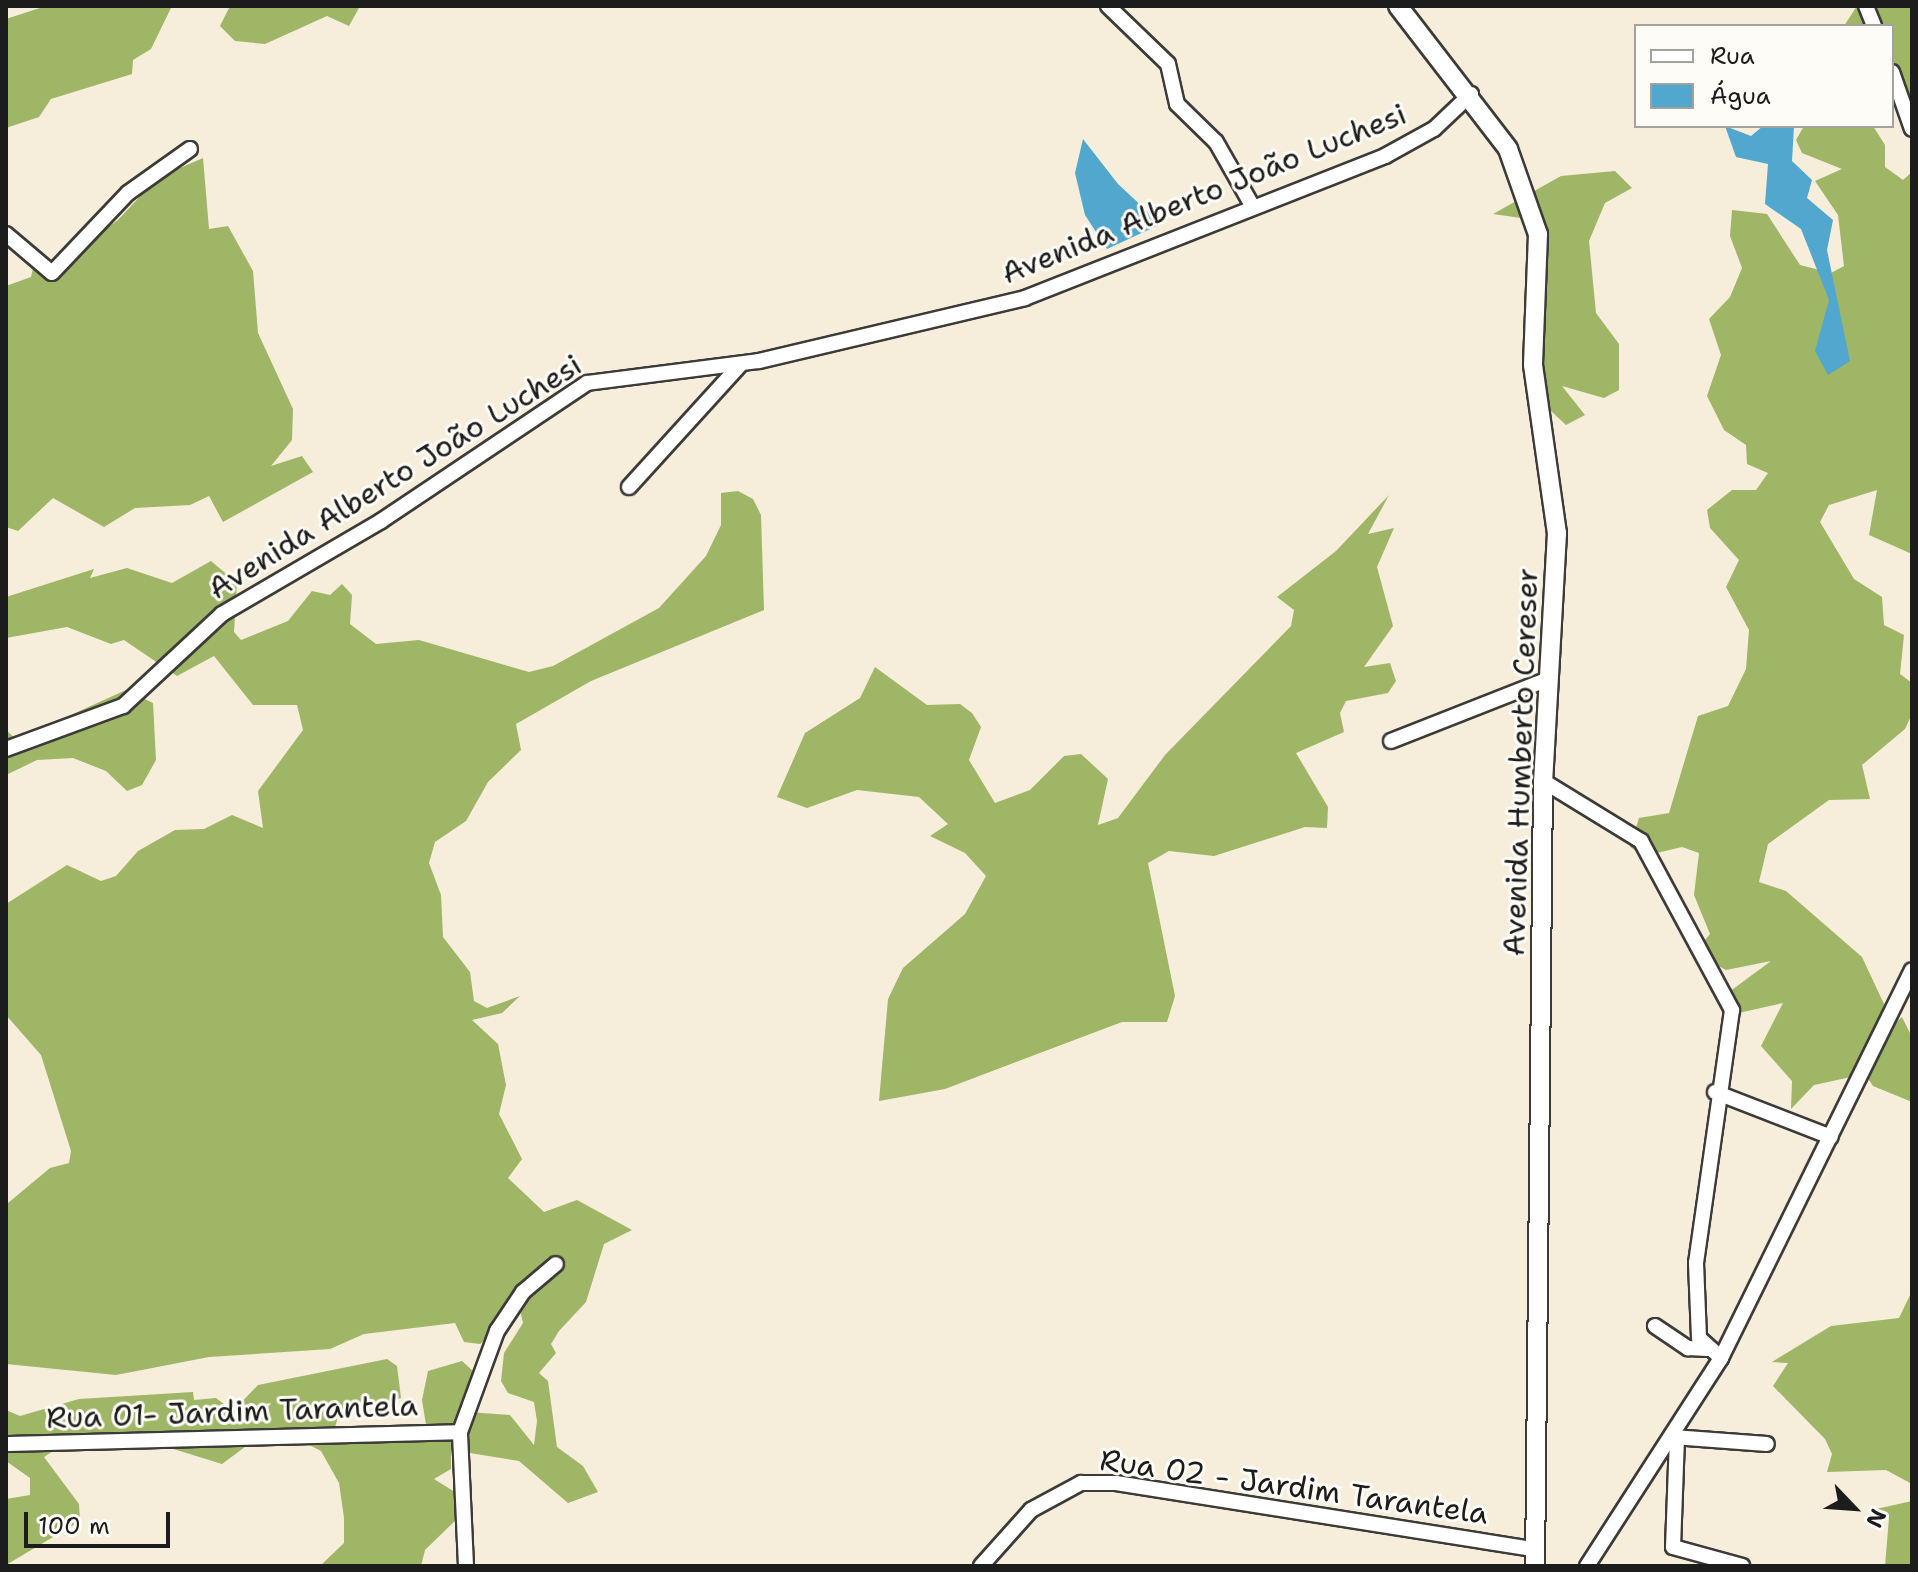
<!DOCTYPE html>
<meta charset="utf-8">
<style>
body{margin:0}
#map{position:relative;width:1918px;height:1572px;overflow:hidden;background:#f6edda;font-family:"Shantell Sans",sans-serif}
div>[style]{position:absolute}
.forest>*{inset:0;background:#9eb666}
.water>*{inset:0;background:#51a7cd}
.roads{filter:drop-shadow(2px 0 #3d3b38) drop-shadow(-2px 0 #3d3b38) drop-shadow(0 2px #3d3b38) drop-shadow(0 -2px #3d3b38)}
.minor>*{height:14px;margin:-7px;padding:0 7px;transform-origin:7px;border-radius:7px;background:#fff}
.major>*{height:18px;margin:-9px;padding:0 9px;transform-origin:9px;border-radius:9px;background:#fff}
span{translate:-50% -50%;white-space:nowrap;text-align:center;line-height:1.15;-webkit-text-stroke:6px #fdfcf7;paint-order:stroke}
.street-label{font-size:30px;color:#1c1c1c}
.frame{position:absolute;inset:0;border:8px solid #1c1c1c;pointer-events:none}
.legend{position:absolute;left:1634px;top:24px;width:260px;height:104px;box-sizing:border-box;background:#fdfcf7;border:2px solid #a3a29f;margin:0;padding:10px 14px;list-style:none;font-size:24px;color:#1c1c1c}
.legend li{display:flex;align-items:center;gap:16px;height:40px}
.legend b{width:40px;border:2px solid #a3a29f}
.north{position:absolute;left:1814px;top:1468px;width:80px;height:80px;-webkit-text-stroke:6px #fdfcf7;paint-order:stroke;rotate:115deg;font-size:22px;font-weight:700;line-height:32px;text-align:center;color:#1c1c1c}
.north::after{content:'';display:block;margin:auto;width:28px;height:36px;background:#1c1c1c;clip-path:polygon(50% 0,100% 100%,50% 72%,0 100%)}
.scale{position:absolute;left:24px;top:1512px;width:146px;height:36px;box-sizing:border-box;border:4px solid #1c1c1c;border-top:0;padding-left:10px;font-size:24px;line-height:28px;white-space:nowrap;color:#1c1c1c;-webkit-text-stroke:6px #fdfcf7;paint-order:stroke}
</style>
<div id="map">
<div class="forest">
<div style="clip-path:polygon(46px 6px,172px 6px,151px 49px,133px 60px,132px 74px,51px 99px,39px 117px,6px 128px,6px 19px)"></div>
<div style="clip-path:polygon(230px 6px,360px 6px,349px 26px,327px 16px,265px 44px,235px 41px,220px 26px)"></div>
<div style="clip-path:polygon(1857px 6px,1912px 6px,1912px 118px,1892px 69px,1892px 26px,1844px 26px)"></div>
<div style="clip-path:polygon(1804px 126px,1873px 126px,1885px 145px,1885px 167px,1903px 180px,1912px 172px,1912px 554px,1869px 535px,1877px 490px,1829px 505px,1820px 522px,1854px 579px,1882px 597px,1884px 625px,1904px 635px,1900px 674px,1912px 683px,1912px 714px,1905px 729px,1862px 765px,1870px 799px,1829px 800px,1768px 844px,1759px 882px,1786px 891px,1862px 957px,1884px 1004px,1882px 1036px,1902px 1017px,1912px 1037px,1912px 1102px,1873px 1086px,1865px 1074px,1814px 1085px,1791px 1109px,1792px 1081px,1761px 1046px,1783px 1003px,1734px 1014px,1725px 995px,1771px 961px,1726px 970px,1706px 959px,1699px 947px,1710px 934px,1694px 895px,1699px 853px,1682px 847px,1644px 856px,1630px 847px,1639px 818px,1669px 813px,1698px 716px,1728px 706px,1746px 669px,1749px 630px,1726px 587px,1739px 560px,1710px 528px,1707px 510px,1732px 490px,1756px 490px,1768px 473px,1747px 464px,1746px 445px,1724px 430px,1707px 396px,1721px 355px,1709px 319px,1730px 297px,1742px 268px,1730px 236px,1732px 210px,1767px 214px,1800px 265px,1831px 273px,1844px 266px,1838px 215px,1815px 181px,1842px 169px,1802px 153px,1796px 140px)"></div>
<div style="clip-path:polygon(203px 158px,209px 229px,228px 226px,253px 271px,258px 333px,293px 409px,292px 440px,271px 466px,302px 456px,313px 472px,223px 522px,209px 496px,190px 505px,135px 508px,104px 527px,53px 498px,18px 531px,6px 527px,6px 286px,31px 277px,33px 268px,47px 270px,118px 220px,157px 178px)"></div>
<div style="clip-path:polygon(1615px 171px,1632px 188px,1605px 203px,1589px 241px,1596px 313px,1619px 344px,1619px 390px,1604px 398px,1562px 386px,1585px 415px,1566px 425px,1551px 411px,1540px 377px,1536px 242px,1521px 218px,1493px 214px,1561px 176px)"></div>
<div style="clip-path:polygon(738px 491px,753px 499px,761px 515px,764px 610px,591px 681px,516px 724px,521px 750px,488px 782px,466px 821px,435px 842px,429px 863px,441px 895px,443px 937px,470px 972px,474px 1001px,487px 1008px,520px 996px,502px 1013px,472px 1020px,498px 1044px,506px 1085px,499px 1114px,522px 1159px,508px 1178px,544px 1212px,577px 1200px,632px 1230px,604px 1244px,586px 1302px,559px 1331px,551px 1344px,556px 1353px,539px 1373px,548px 1381px,557px 1447px,583px 1466px,598px 1492px,568px 1503px,519px 1461px,451px 1450px,451px 1469px,434px 1479px,458px 1494px,459px 1517px,425px 1550px,421px 1566px,320px 1566px,344px 1543px,344px 1518px,339px 1483px,321px 1451px,302px 1441px,257px 1438px,222px 1464px,154px 1443px,133px 1449px,127px 1438px,107px 1434px,72px 1439px,44px 1457px,79px 1504px,80px 1521px,6px 1565px,6px 1499px,30px 1495px,30px 1478px,6px 1461px,6px 1410px,20px 1416px,79px 1399px,193px 1392px,194px 1400px,216px 1398px,233px 1411px,258px 1385px,387px 1359px,397px 1366px,401px 1398px,338px 1417px,333px 1434px,427px 1431px,422px 1400px,428px 1371px,462px 1361px,474px 1372px,468px 1412px,510px 1415px,534px 1445px,537px 1421px,534px 1402px,508px 1393px,501px 1381px,504px 1353px,523px 1323px,520px 1310px,480px 1344px,464px 1342px,455px 1323px,364px 1334px,330px 1349px,209px 1357px,116px 1375px,6px 1364px,8px 1203px,50px 1168px,69px 1163px,71px 1151px,41px 1055px,6px 1015px,6px 904px,67px 865px,101px 881px,116px 876px,138px 851px,175px 830px,204px 829px,232px 815px,263px 828px,258px 791px,303px 730px,297px 705px,253px 705px,214px 656px,177px 676px,124px 640px,111px 644px,67px 627px,6px 638px,6px 597px,94px 569px,90px 578px,127px 568px,172px 583px,211px 561px,237px 583px,234px 632px,241px 640px,288px 621px,312px 591px,330px 595px,342px 584px,352px 595px,350px 624px,376px 644px,419px 640px,529px 672px,553px 666px,659px 608px,706px 556px,721px 525px,721px 493px)"></div>
<div style="clip-path:polygon(1389px 495px,1368px 534px,1394px 528px,1377px 567px,1393px 626px,1364px 667px,1390px 663px,1396px 681px,1388px 693px,1346px 701px,1340px 713px,1344px 732px,1296px 753px,1328px 807px,1327px 828px,1305px 827px,1214px 856px,1169px 851px,1148px 863px,1175px 996px,1167px 1022px,1122px 1022px,945px 1089px,879px 1101px,888px 999px,903px 968px,965px 914px,986px 876px,965px 853px,930px 836px,948px 824px,919px 797px,857px 790px,807px 808px,777px 797px,805px 733px,860px 698px,875px 667px,927px 705px,960px 704px,972px 713px,981px 727px,969px 760px,995px 803px,1030px 790px,1064px 756px,1081px 754px,1108px 779px,1098px 825px,1118px 818px,1165px 755px,1291px 626px,1294px 610px,1277px 597px,1336px 551px)"></div>
<div style="clip-path:polygon(126px 690px,153px 703px,156px 760px,142px 785px,127px 791px,106px 771px,73px 758px,37px 760px,6px 775px,6px 730px,24px 747px,64px 718px)"></div>
<div style="clip-path:polygon(1912px 1291px,1912px 1484px,1886px 1470px,1827px 1472px,1832px 1454px,1825px 1439px,1773px 1386px,1788px 1363px,1772px 1362px,1831px 1326px,1899px 1318px)"></div>
<div style="clip-path:polygon(1912px 1501px,1912px 1566px,1885px 1566px,1889px 1518px,1876px 1509px)"></div>
</div>
<div class="water">
<div style="clip-path:polygon(1725px 126px,1751px 136px,1763px 126px,1794px 126px,1792px 161px,1812px 180px,1807px 198px,1833px 220px,1827px 250px,1850px 361px,1828px 375px,1815px 351px,1829px 300px,1801px 229px,1765px 204px,1768px 164px,1736px 157px)"></div>
<div style="clip-path:polygon(1083px 139px,1118px 184px,1161px 224px,1107px 249px,1085px 215px,1075px 173px)"></div>
</div>
<div class="roads">
<div class="minor">
<div style="left:1108px;top:6px;width:83px;rotate:44deg"></div>
<div style="left:1168px;top:64px;width:41px;rotate:77.3deg"></div>
<div style="left:1177px;top:104px;width:54px;rotate:44.3deg"></div>
<div style="left:1216px;top:142px;width:75px;rotate:60.4deg"></div>
<div style="left:1866px;top:6px;width:22px;rotate:68deg"></div>
<div style="left:1892px;top:72px;width:60px;rotate:70.7deg"></div>
<div style="left:6px;top:234px;width:60px;rotate:40.3deg"></div>
<div style="left:52px;top:273px;width:110px;rotate:-46.5deg"></div>
<div style="left:128px;top:193px;width:76px;rotate:-35.4deg"></div>
<div style="left:629px;top:487px;width:166px;rotate:-47.7deg"></div>
<div style="left:1391px;top:741px;width:169px;rotate:-21.5deg"></div>
<div style="left:6px;top:749px;width:125px;rotate:-20.2deg"></div>
<div style="left:123px;top:706px;width:135px;rotate:-42.9deg"></div>
<div style="left:222px;top:614px;width:184px;rotate:-30.3deg"></div>
<div style="left:381px;top:521px;width:248px;rotate:-33.8deg"></div>
<div style="left:587px;top:383px;width:173px;rotate:-7.3deg"></div>
<div style="left:759px;top:361px;width:273px;rotate:-13.3deg"></div>
<div style="left:1025px;top:298px;width:387px;rotate:-21.5deg"></div>
<div style="left:1385px;top:156px;width:56px;rotate:-28.9deg"></div>
<div style="left:1434px;top:129px;width:51px;rotate:-43.4deg"></div>
<div style="left:1543px;top:781px;width:115px;rotate:31.5deg"></div>
<div style="left:1641px;top:841px;width:192px;rotate:61.7deg"></div>
<div style="left:1732px;top:1010px;width:256px;rotate:98.1deg"></div>
<div style="left:1696px;top:1263px;width:75px;rotate:87.7deg"></div>
<div style="left:1699px;top:1338px;width:30px;rotate:42deg"></div>
<div style="left:1715px;top:1092px;width:124px;rotate:21.2deg"></div>
<div style="left:1655px;top:1326px;width:40px;rotate:34deg"></div>
<div style="left:1688px;top:1348px;width:19px;rotate:3deg"></div>
<div style="left:1673px;top:1437px;width:94px;rotate:4.3deg"></div>
<div style="left:1677px;top:1438px;width:109px;rotate:92.1deg"></div>
<div style="left:1673px;top:1547px;width:72px;rotate:15.4deg"></div>
<div style="left:6px;top:1444px;width:454px;rotate:-1.5deg"></div>
<div style="left:466px;top:1566px;width:134px;rotate:-92.6deg"></div>
<div style="left:460px;top:1432px;width:108px;rotate:-69.9deg"></div>
<div style="left:497px;top:1331px;width:47px;rotate:-56.3deg"></div>
<div style="left:523px;top:1292px;width:43px;rotate:-40.3deg"></div>
<div style="left:981px;top:1566px;width:75px;rotate:-48.2deg"></div>
<div style="left:1031px;top:1510px;width:57px;rotate:-28.4deg"></div>
<div style="left:1081px;top:1483px;width:35px"></div>
<div style="left:1116px;top:1483px;width:424px;rotate:9deg"></div>
<div style="left:1587px;top:1566px;width:247px;rotate:-57.2deg"></div>
<div style="left:1721px;top:1358px;width:432px;rotate:-63.8deg"></div>
</div>
<div class="major">
<div style="left:1398px;top:6px;width:180px;rotate:52.4deg"></div>
<div style="left:1508px;top:149px;width:90px;rotate:70.6deg"></div>
<div style="left:1538px;top:234px;width:131px;rotate:92.2deg"></div>
<div style="left:1533px;top:365px;width:170px;rotate:81.9deg"></div>
<div style="left:1557px;top:533px;width:248px;rotate:93.2deg"></div>
<div style="left:1543px;top:781px;width:785px;rotate:90.58deg"></div>
</div>
</div>
<div class="street-label">
<span style="left:1204px;top:194px;rotate:-22deg">Avenida Alberto João Luchesi</span>
<span style="left:395px;top:477px;rotate:-32deg">Avenida Alberto João Luchesi</span>
<span style="left:1521px;top:762px;rotate:-88deg">Avenida Humberto Cereser</span>
<span style="left:232px;top:1412px;rotate:-2deg">Rua 01- Jardim Tarantela</span>
<span style="left:1294px;top:1487px;rotate:8deg">Rua 02 - Jardim Tarantela</span>
</div>
<div class="frame"></div>
<ul class="legend">
<li><b style="height:10px;background:#fff"></b>Rua</li>
<li><b style="height:22px;background:#51a7cd"></b>Água</li>
</ul>
<div class="north">N</div>
<div class="scale">100 m</div>
</div>
